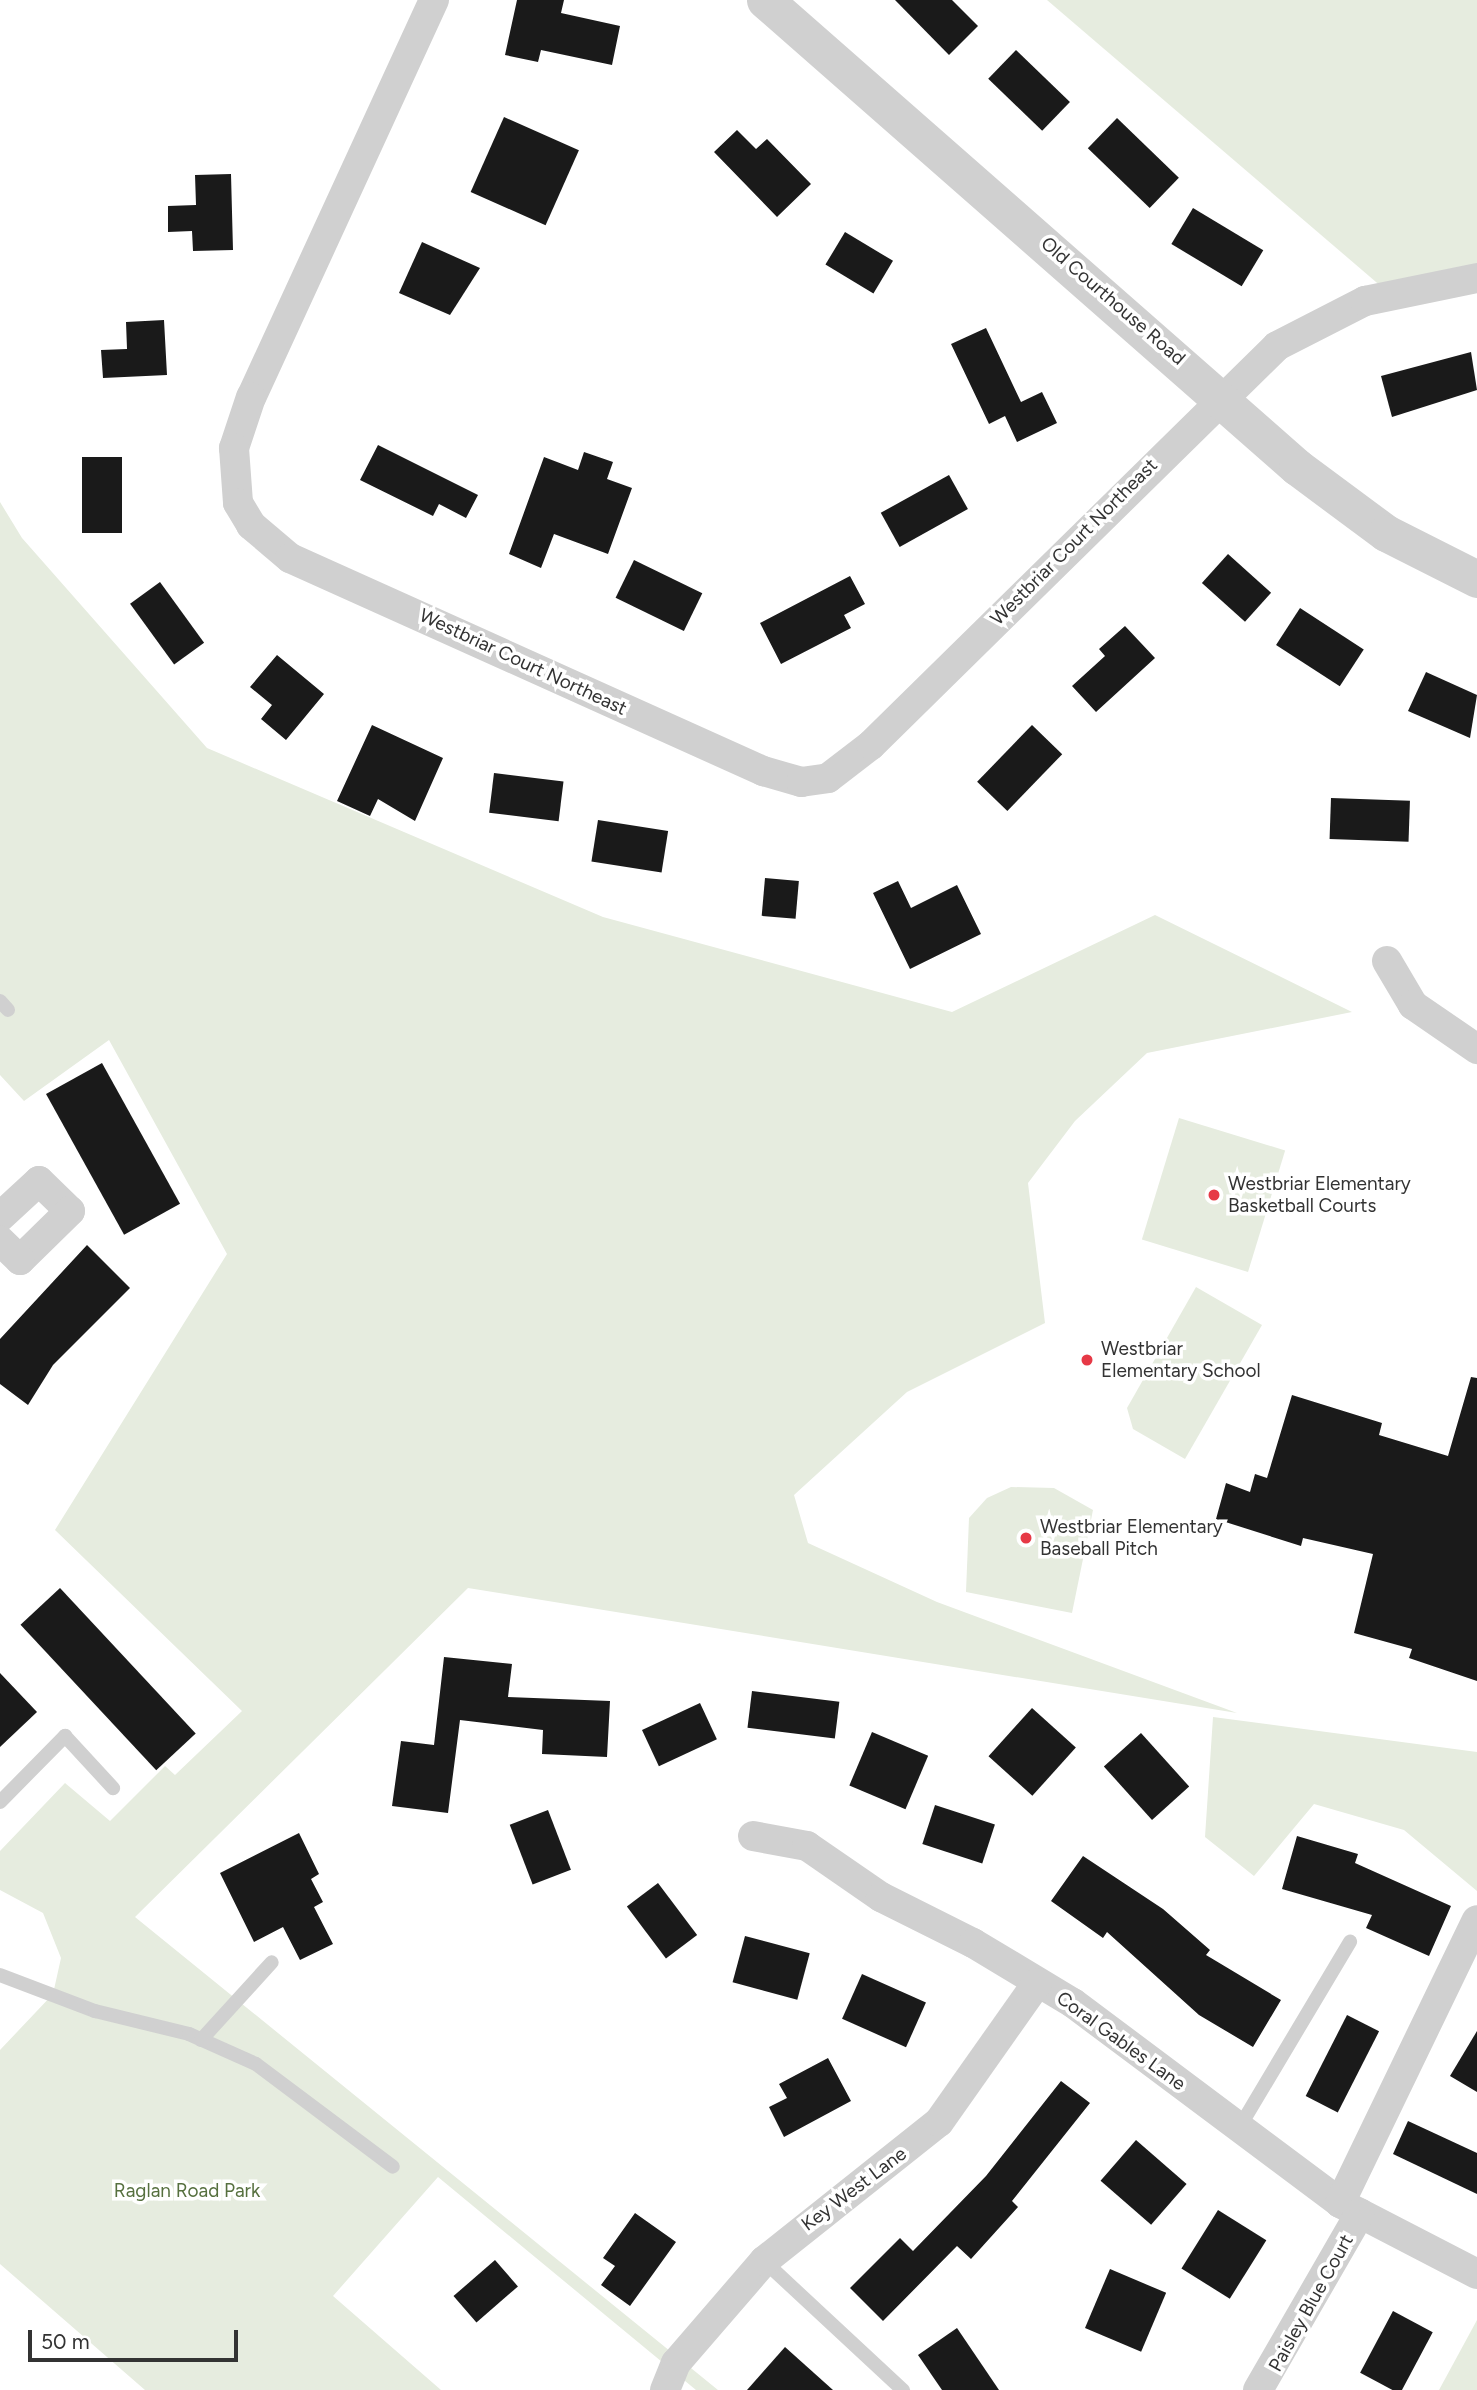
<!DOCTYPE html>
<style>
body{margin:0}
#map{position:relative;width:1477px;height:2390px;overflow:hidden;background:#fff;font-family:Figtree,sans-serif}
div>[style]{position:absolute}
.green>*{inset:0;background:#e6ecdf;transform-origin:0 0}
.building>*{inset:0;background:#1a1a1a;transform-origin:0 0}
.service>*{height:14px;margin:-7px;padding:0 7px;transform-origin:7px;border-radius:7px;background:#d0d0d0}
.minor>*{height:30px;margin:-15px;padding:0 15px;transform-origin:15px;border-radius:15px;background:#d0d0d0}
.tertiary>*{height:37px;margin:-18.5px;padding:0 18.5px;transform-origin:18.5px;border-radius:18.5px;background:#d0d0d0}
.dots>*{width:19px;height:19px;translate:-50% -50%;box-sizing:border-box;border:4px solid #fff;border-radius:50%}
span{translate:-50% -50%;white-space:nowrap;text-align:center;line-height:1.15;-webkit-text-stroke:7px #fff;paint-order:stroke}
.street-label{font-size:19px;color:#333}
.poi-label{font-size:19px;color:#333}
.left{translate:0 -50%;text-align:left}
.park-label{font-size:19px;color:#56703f}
.scale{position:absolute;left:28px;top:2330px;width:210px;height:32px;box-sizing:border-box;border:4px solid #333;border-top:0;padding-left:9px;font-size:21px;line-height:24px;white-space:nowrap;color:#333;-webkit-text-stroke:5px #fff;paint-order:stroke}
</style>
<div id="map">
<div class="green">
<div style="clip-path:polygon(1047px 0,1477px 0,1477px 277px,1390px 294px)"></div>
<div style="clip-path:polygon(0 502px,22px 538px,207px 748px,603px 917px,952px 1012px,1155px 915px,1352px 1012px,1147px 1053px,1075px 1121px,1028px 1183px,1045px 1323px,907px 1392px,794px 1495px,808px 1543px,937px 1602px,1237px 1713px,468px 1588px,135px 1917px,718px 2390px,696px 2390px,438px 2177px,333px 2296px,441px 2390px,145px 2390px,0 2264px,0 2050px,53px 1994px,61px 1958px,43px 1913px,0 1890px,0 1851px,65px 1783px,110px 1821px,165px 1766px,175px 1775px,242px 1711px,55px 1530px,227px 1254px,109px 1040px,24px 1101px,0 1075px)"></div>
<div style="left:1179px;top:1118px;width:111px;height:127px;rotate:17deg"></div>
<div style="clip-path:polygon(1196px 1287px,1262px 1325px,1185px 1459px,1133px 1429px,1127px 1408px)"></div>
<div style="clip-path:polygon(1011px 1487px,1054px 1488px,1093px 1510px,1072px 1613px,966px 1592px,969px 1518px,987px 1498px)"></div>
<div style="clip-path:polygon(1213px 1717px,1477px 1752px,1477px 1891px,1404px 1830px,1314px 1804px,1254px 1876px,1205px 1837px)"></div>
<div style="clip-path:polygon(1477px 2320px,1477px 2390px,1439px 2390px)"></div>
</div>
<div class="building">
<div style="clip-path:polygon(517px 0,564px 0,561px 13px,620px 26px,612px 65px,541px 50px,538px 62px,505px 55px)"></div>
<div style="clip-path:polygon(895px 0,952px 0,978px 26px,949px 55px)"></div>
<div style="left:1016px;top:50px;width:75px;height:40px;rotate:44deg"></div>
<div style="left:504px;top:117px;width:82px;height:82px;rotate:24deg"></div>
<div style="left:1117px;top:118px;width:86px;height:42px;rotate:44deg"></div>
<div style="clip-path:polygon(737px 130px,756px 149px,767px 139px,811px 184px,777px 217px,714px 152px)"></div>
<div style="clip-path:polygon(231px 174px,233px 250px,193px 251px,192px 231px,168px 232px,168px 206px,196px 205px,195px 175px)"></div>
<div style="left:1193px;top:208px;width:82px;height:42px;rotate:31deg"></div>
<div style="left:845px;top:232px;width:56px;height:38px;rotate:31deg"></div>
<div style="clip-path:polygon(422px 242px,480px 268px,450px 315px,399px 293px)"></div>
<div style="clip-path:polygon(164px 320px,167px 375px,103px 378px,101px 350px,127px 349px,126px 322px)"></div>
<div style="clip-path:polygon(986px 328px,1021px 402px,1042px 392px,1057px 423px,1017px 442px,1005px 416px,989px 424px,951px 344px)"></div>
<div style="clip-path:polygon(1471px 352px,1477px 390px,1392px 417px,1381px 376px)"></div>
<div style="clip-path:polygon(378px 445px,478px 495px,466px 518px,439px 504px,433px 516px,360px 480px)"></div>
<div style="clip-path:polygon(584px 452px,613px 462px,607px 479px,632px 488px,608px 554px,554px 534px,541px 568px,509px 554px,544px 457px,578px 470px)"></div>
<div style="left:82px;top:457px;width:40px;height:76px"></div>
<div style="left:949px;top:475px;width:39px;height:78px;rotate:61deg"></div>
<div style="left:1228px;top:554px;width:58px;height:39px;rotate:42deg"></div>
<div style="left:634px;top:560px;width:76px;height:42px;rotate:26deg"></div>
<div style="clip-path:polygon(850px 576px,865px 604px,844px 615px,851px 628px,781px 664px,760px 623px)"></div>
<div style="left:160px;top:582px;width:75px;height:37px;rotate:54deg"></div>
<div style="left:1300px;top:608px;width:76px;height:44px;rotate:33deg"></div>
<div style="clip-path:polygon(1125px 626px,1155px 658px,1096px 712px,1072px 686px,1105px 656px,1099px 649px)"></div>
<div style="clip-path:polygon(277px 655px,324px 694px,286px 740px,261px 719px,272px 705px,250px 687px)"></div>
<div style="clip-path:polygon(1426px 672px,1477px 695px,1470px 738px,1408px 711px)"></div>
<div style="clip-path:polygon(372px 725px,443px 758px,415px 821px,378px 799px,370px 816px,337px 801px)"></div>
<div style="left:1032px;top:725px;width:42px;height:79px;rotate:44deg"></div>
<div style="left:494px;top:773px;width:70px;height:40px;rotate:7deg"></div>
<div style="left:1331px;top:798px;width:79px;height:41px;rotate:2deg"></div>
<div style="left:598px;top:820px;width:71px;height:42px;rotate:9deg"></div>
<div style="left:765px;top:878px;width:34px;height:38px;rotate:5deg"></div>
<div style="clip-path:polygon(898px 881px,911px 908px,957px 885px,981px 934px,910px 969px,873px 893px)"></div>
<div style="left:102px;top:1063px;width:161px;height:64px;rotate:61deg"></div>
<div style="clip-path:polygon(87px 1245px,130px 1288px,53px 1365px,28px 1405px,0 1384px,0 1339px)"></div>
<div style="clip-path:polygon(1471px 1377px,1477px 1378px,1477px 1681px,1409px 1658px,1412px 1649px,1354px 1633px,1373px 1554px,1303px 1538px,1301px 1546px,1216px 1519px,1226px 1483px,1250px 1492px,1255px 1474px,1267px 1478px,1292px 1395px,1382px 1423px,1379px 1435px,1448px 1456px)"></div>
<div style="left:60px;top:1588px;width:199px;height:54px;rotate:47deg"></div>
<div style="clip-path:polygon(444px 1657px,512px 1664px,508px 1697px,610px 1701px,607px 1757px,542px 1754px,543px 1730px,460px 1720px,448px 1813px,392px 1806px,401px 1741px,434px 1745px)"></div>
<div style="clip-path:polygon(0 1673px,37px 1712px,0 1747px)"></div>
<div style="left:752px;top:1691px;width:88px;height:37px;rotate:7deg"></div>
<div style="left:700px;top:1703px;width:40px;height:64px;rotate:65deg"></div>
<div style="left:1032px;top:1708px;width:59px;height:65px;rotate:42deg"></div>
<div style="left:872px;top:1732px;width:61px;height:58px;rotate:23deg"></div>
<div style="left:1141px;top:1733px;width:72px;height:50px;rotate:48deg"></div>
<div style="left:935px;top:1805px;width:63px;height:41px;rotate:18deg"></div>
<div style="left:548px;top:1810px;width:64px;height:41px;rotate:69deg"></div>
<div style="clip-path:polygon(299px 1833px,319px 1874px,311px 1879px,323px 1902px,314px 1907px,333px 1944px,300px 1960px,283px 1927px,254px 1942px,220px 1873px)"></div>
<div style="clip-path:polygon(1297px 1836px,1358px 1854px,1355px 1863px,1451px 1906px,1429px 1956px,1366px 1928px,1372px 1915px,1282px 1889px)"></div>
<div style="clip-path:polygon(1083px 1856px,1163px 1909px,1210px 1950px,1206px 1955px,1281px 2000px,1253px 2047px,1199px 2015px,1107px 1932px,1103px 1938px,1051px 1901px)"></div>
<div style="left:658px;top:1883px;width:65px;height:39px;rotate:53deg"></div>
<div style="left:745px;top:1936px;width:67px;height:48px;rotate:15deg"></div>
<div style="left:862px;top:1974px;width:70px;height:49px;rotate:24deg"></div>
<div style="left:1347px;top:2015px;width:36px;height:91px;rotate:27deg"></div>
<div style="clip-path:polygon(1477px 2031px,1477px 2092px,1450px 2076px)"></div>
<div style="clip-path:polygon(828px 2058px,851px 2101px,784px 2137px,769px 2107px,787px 2098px,779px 2084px)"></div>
<div style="clip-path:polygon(1061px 2081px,1090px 2103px,1012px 2201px,1018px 2207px,971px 2259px,957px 2246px,883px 2321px,850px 2288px,900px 2238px,913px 2251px,986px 2176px)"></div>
<div style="clip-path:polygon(1408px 2121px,1477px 2153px,1477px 2194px,1393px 2154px)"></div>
<div style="left:1136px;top:2140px;width:67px;height:54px;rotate:41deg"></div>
<div style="left:1218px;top:2210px;width:57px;height:69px;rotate:32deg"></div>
<div style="clip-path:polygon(635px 2213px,676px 2242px,630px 2306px,601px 2285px,615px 2266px,603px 2258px)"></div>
<div style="left:495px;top:2260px;width:35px;height:55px;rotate:49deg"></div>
<div style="left:1110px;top:2269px;width:61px;height:64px;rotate:23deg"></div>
<div style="left:1393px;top:2311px;width:45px;height:70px;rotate:28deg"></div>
<div style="clip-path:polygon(957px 2328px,999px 2390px,942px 2390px,918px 2355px)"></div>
<div style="clip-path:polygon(785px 2347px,833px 2390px,747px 2390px)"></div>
</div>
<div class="service">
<div style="left:0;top:1001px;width:12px;rotate:48deg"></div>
<div style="left:0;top:1802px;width:93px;rotate:-45.4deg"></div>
<div style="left:65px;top:1736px;width:71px;rotate:47.3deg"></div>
<div style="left:0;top:1975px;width:102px;rotate:20.8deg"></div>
<div style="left:95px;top:2011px;width:97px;rotate:13.7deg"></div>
<div style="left:189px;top:2034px;width:73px;rotate:24.1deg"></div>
<div style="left:256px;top:2064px;width:171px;rotate:36.9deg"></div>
<div style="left:201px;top:2040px;width:105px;rotate:-47.7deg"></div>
<div style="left:1239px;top:2128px;width:217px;rotate:-59.2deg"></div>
<div style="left:764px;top:2261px;width:190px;rotate:42.9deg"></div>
</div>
<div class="minor">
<div style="left:434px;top:0;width:437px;rotate:114.7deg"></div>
<div style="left:251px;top:397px;width:54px;rotate:108.4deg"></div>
<div style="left:234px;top:448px;width:55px;rotate:85.8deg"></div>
<div style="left:238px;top:503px;width:26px;rotate:59deg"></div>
<div style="left:251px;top:525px;width:51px;rotate:40.2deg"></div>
<div style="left:290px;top:558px;width:519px;rotate:24.24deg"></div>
<div style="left:763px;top:771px;width:40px;rotate:16deg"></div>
<div style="left:801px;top:782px;width:27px;rotate:-8deg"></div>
<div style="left:828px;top:778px;width:54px;rotate:-37.5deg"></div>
<div style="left:871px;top:745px;width:569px;rotate:-44.5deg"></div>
<div style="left:1277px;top:346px;width:99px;rotate:-27.1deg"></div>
<div style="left:1365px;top:301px;width:114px;rotate:-11.6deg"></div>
<div style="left:1387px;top:961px;width:51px;rotate:59.4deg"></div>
<div style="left:1413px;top:1005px;width:78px;rotate:34.5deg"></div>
<div style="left:0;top:1217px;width:53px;rotate:-42.7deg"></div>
<div style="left:39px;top:1181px;width:43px;rotate:44.1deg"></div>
<div style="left:70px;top:1211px;width:70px;rotate:135.6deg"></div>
<div style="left:20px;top:1260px;width:28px;rotate:-136deg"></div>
<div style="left:753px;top:1836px;width:55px;rotate:10.5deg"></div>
<div style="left:807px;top:1846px;width:90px;rotate:34.6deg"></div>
<div style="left:881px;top:1897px;width:103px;rotate:26.6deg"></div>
<div style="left:973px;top:1943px;width:117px;rotate:31deg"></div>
<div style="left:1073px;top:2003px;width:334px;rotate:36.8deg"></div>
<div style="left:1340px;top:2203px;width:154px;rotate:27.4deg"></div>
<div style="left:1340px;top:2203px;width:314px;rotate:-64.2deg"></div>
<div style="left:665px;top:2390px;width:29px;rotate:-68deg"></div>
<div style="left:676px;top:2363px;width:135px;rotate:-49.2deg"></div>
<div style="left:764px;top:2261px;width:223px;rotate:-38.5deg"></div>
<div style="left:939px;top:2122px;width:170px;rotate:-54.8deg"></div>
<div style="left:1258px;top:2390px;width:204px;rotate:-60deg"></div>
</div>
<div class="tertiary">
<div style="left:765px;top:0;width:708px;rotate:41.28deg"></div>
<div style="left:1297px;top:467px;width:111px;rotate:36.6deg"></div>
<div style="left:1386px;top:533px;width:102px;rotate:26.8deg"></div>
</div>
<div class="dots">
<div style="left:1214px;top:1195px;background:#e63946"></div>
<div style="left:1087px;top:1360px;background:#e63946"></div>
<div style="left:1026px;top:1538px;background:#e63946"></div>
</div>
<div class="street-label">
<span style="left:1113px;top:301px;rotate:41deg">Old Courthouse Road</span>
<span style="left:1074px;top:542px;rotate:-45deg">Westbriar Court Northeast</span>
<span style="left:523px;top:662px;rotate:25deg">Westbriar Court Northeast</span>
<span style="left:1121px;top:2041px;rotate:36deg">Coral Gables Lane</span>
<span style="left:854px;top:2189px;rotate:-37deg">Key West Lane</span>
<span style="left:1311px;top:2303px;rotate:-61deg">Paisley Blue Court</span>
</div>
<div class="poi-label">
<span class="left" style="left:1228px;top:1195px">Westbriar Elementary<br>Basketball Courts</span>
<span class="left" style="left:1101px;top:1360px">Westbriar<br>Elementary School</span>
<span class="left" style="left:1040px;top:1538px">Westbriar Elementary<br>Baseball Pitch</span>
</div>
<div class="park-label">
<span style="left:187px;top:2191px">Raglan Road Park</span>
</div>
<div class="scale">50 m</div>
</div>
